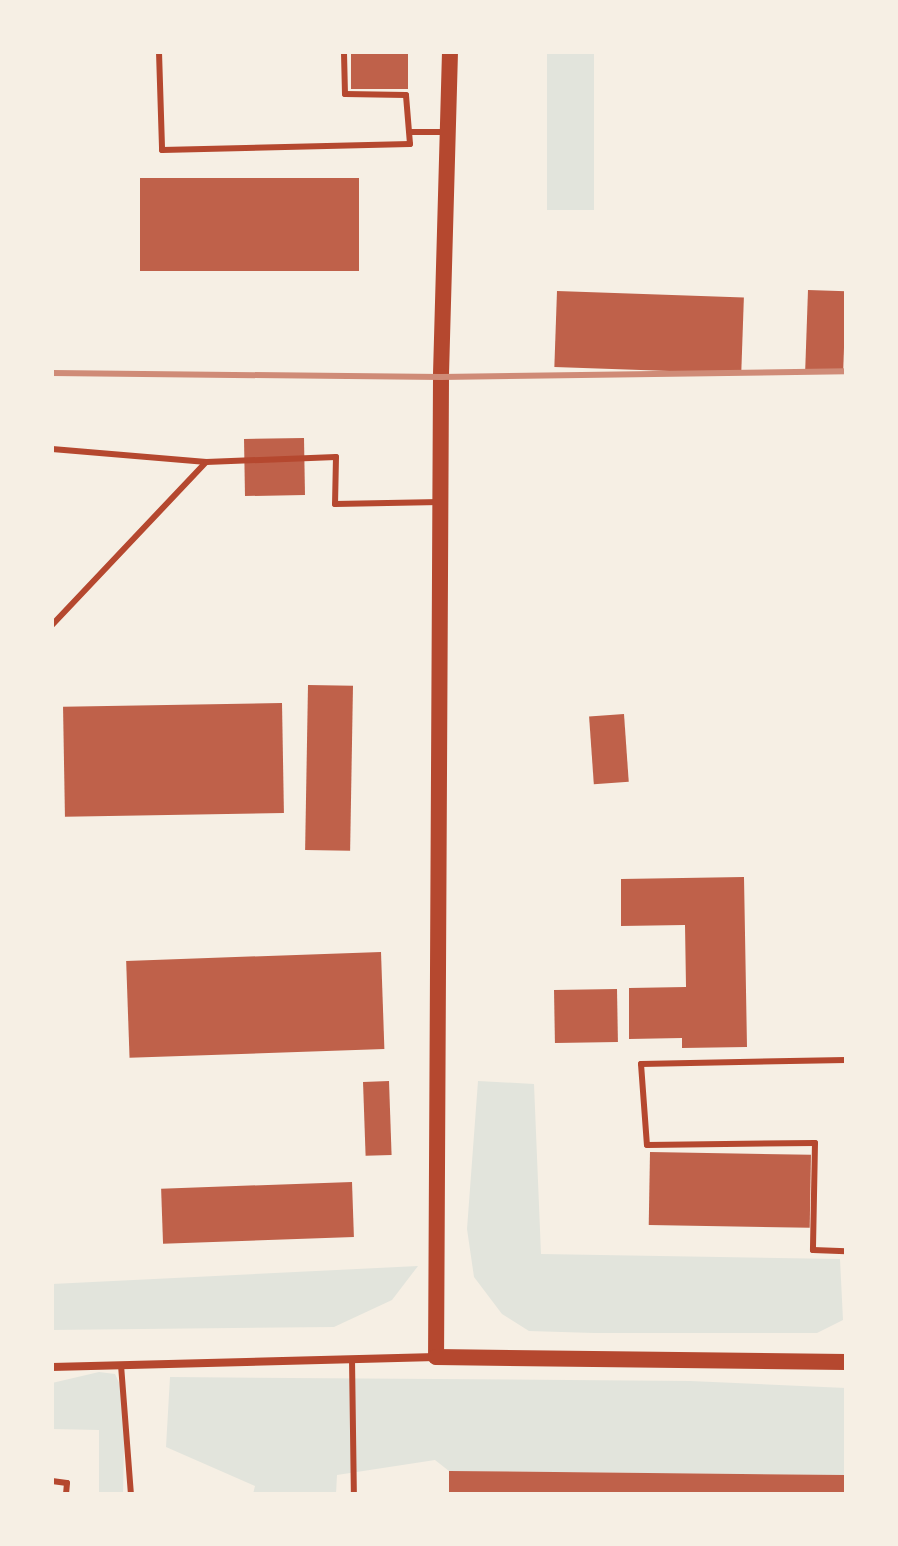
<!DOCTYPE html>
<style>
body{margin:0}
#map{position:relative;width:898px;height:1546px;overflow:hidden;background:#f6efe4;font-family:"PT Sans",sans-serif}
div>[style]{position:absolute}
.green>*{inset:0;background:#e2e4dc;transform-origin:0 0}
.building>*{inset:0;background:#bf614a;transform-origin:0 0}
.service>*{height:6px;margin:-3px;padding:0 3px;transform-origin:3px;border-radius:3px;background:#b5482f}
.minor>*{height:8px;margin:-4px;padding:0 4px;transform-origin:4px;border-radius:4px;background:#b5482f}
.secondary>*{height:16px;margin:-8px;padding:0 8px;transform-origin:8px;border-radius:8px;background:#b5482f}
.rail>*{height:6px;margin:-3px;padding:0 3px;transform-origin:3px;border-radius:3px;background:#cf8b77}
span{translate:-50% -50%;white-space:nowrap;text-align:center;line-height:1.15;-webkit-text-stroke:6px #f6efe4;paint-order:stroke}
.frame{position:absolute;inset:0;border:54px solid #f6efe4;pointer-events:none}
</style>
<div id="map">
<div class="green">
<div style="left:547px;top:52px;width:47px;height:158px"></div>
<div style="clip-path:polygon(478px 1081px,534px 1084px,541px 1254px,840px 1259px,843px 1320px,817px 1333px,594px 1333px,529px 1331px,502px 1314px,474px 1277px,467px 1229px)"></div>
<div style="clip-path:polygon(418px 1266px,392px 1300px,334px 1327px,52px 1330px,52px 1284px)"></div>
<div style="clip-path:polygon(99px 1372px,115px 1374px,125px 1396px,123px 1494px,99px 1494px,99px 1430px,52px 1429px,52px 1383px)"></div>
<div style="clip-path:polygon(170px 1377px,690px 1381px,846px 1388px,846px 1475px,449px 1471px,435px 1460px,337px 1475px,336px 1494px,253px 1494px,255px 1486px,166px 1447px)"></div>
</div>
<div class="building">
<div style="left:351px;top:52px;width:57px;height:37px"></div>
<div style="left:140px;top:178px;width:219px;height:93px"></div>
<div style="left:808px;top:290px;width:38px;height:80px;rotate:2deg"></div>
<div style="left:557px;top:291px;width:187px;height:76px;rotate:2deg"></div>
<div style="left:304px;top:438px;width:57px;height:60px;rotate:89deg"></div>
<div style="left:308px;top:685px;width:45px;height:165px;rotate:1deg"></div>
<div style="left:282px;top:703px;width:110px;height:219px;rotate:89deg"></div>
<div style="left:624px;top:714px;width:68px;height:35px;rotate:86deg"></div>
<div style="clip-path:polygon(744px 877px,747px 1047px,682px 1048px,682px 1038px,629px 1039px,629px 988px,686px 987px,685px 925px,621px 926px,621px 879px)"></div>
<div style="left:381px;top:952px;width:97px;height:255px;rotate:88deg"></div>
<div style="left:617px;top:989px;width:53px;height:63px;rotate:89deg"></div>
<div style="left:389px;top:1081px;width:74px;height:26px;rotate:88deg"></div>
<div style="left:650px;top:1152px;width:161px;height:73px;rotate:1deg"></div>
<div style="left:352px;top:1182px;width:55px;height:191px;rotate:88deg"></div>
<div style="clip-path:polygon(449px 1471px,846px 1475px,846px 1494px,449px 1494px)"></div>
</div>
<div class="service">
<div style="left:159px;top:52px;width:98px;rotate:88.2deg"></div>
<div style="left:162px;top:150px;width:248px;rotate:-1.4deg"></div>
<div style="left:410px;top:144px;width:49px;rotate:-94.7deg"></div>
<div style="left:406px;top:95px;width:61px;rotate:-179.1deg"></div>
<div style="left:345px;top:94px;width:42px;rotate:-91.4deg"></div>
<div style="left:410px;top:132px;width:34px"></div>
<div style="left:52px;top:449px;width:155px;rotate:4.8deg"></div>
<div style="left:52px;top:625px;width:224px;rotate:-46.6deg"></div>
<div style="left:206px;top:462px;width:130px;rotate:-2.2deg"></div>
<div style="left:336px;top:457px;width:47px;rotate:91.2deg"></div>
<div style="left:335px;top:504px;width:105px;rotate:-1.1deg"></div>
<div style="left:846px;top:1060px;width:205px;rotate:178.9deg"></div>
<div style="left:641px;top:1064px;width:81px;rotate:85.8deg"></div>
<div style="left:647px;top:1145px;width:168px;rotate:-0.7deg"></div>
<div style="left:815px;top:1143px;width:107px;rotate:91.1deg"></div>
<div style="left:813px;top:1250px;width:33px;rotate:2deg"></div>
<div style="left:352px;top:1359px;width:135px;rotate:89.2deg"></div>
<div style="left:121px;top:1365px;width:129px;rotate:85.6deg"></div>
<div style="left:52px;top:1481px;width:15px;rotate:8deg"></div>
<div style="left:67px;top:1483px;width:11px;rotate:95deg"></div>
</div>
<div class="minor">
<div style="left:52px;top:1367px;width:384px;rotate:-1.5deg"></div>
</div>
<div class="secondary">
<div style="left:450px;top:52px;width:325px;rotate:91.6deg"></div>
<div style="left:441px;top:377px;width:980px;rotate:90.29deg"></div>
<div style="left:436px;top:1357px;width:410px;rotate:0.7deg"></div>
</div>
<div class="rail">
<div style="left:52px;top:373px;width:389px;rotate:0.6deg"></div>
<div style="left:441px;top:377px;width:405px;rotate:-0.8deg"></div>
</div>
<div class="frame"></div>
</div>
